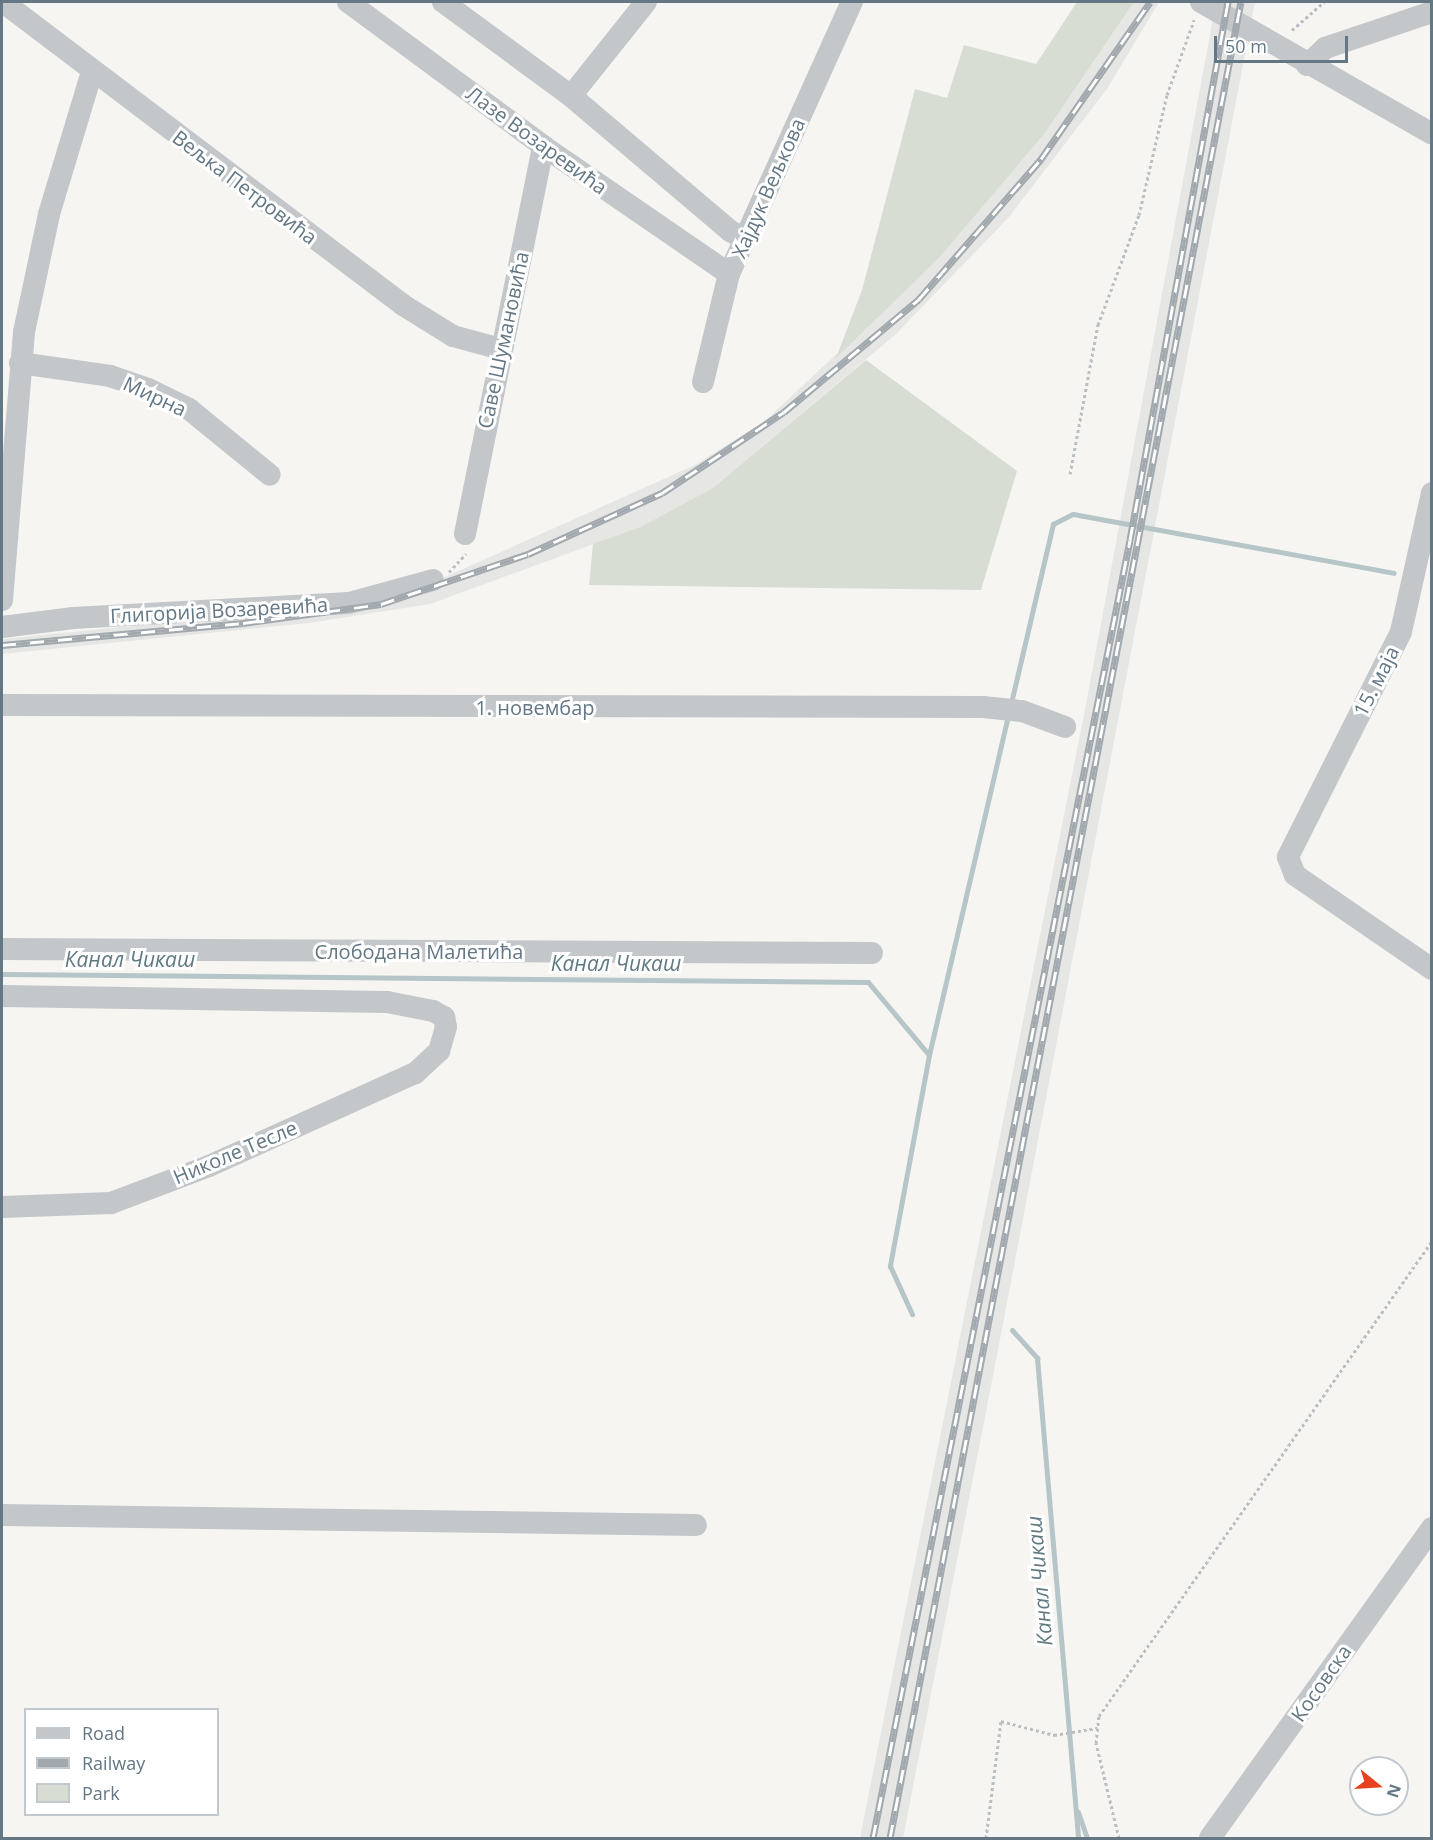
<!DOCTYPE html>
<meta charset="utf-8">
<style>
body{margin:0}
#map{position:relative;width:1433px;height:1840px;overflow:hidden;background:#f6f5f2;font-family:"Open Sans",sans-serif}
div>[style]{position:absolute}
.built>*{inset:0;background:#e6e7e5}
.green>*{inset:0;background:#d7ddd3}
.stream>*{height:5px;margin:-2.5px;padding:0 2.5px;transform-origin:2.5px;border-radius:2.5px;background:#b6c5c7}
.path>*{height:3px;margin-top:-1.5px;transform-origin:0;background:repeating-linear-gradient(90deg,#bcbfc1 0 3px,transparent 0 6px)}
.minor>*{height:22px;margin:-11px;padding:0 11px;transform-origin:11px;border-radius:11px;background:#c3c7ca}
.rail>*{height:7px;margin-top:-3.5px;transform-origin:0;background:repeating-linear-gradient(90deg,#fff 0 14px,#a1a9ae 0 28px);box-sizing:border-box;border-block:2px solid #a1a9ae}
span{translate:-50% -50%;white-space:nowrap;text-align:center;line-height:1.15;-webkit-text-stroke:6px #fff;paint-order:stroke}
.street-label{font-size:20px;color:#637784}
.water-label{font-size:21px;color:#5f7a81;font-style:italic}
.frame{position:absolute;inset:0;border:3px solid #637784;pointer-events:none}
.legend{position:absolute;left:24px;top:1708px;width:195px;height:108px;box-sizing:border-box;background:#fff;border:2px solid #c1c9ce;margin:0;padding:8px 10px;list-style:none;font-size:18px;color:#637784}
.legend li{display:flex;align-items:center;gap:12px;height:30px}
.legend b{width:30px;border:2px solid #c1c9ce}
.north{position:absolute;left:1349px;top:1756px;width:60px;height:60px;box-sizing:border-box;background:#fff;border:2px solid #c1c9ce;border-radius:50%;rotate:108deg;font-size:16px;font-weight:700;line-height:24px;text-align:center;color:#637784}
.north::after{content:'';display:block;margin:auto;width:21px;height:27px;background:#e8411f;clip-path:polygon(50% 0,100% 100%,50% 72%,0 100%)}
.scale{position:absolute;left:1214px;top:36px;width:134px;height:27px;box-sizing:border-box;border:3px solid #637784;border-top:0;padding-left:8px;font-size:18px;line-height:21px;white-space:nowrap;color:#637784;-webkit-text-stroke:4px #fff;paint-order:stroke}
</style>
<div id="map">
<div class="built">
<div style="clip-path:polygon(1134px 2px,1159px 2px,1107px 89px,1009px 217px,896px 334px,713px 488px,640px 527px,430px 604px,309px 623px,2px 654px,2px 639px,360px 603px,416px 590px,695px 465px,765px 421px,940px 257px,1045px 133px)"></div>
<div style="clip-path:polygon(1216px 2px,1255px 2px,998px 1350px,903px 1838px,860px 1838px,1085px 710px)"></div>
</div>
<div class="green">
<div style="clip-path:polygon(1077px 2px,1134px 2px,1045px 133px,940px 257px,836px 358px,862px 290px,915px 89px,947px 98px,964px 45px,1036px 64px)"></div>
<div style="clip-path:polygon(866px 360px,1017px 471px,981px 590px,589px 585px,593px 544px,640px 527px,713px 488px)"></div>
</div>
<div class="stream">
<div style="left:1011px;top:703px;width:184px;rotate:-76.8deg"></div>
<div style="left:1053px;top:524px;width:22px;rotate:-27deg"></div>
<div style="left:1073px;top:514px;width:326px;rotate:10.4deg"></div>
<div style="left:2px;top:974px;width:866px;rotate:0.53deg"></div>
<div style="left:868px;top:982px;width:95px;rotate:50.1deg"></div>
<div style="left:929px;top:1055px;width:215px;rotate:100.5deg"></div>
<div style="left:890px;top:1266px;width:53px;rotate:65.4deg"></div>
<div style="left:929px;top:1055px;width:349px;rotate:-76.9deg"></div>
<div style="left:1012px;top:1330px;width:38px;rotate:48deg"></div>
<div style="left:1037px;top:1358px;width:482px;rotate:85.1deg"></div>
<div style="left:1078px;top:1812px;width:28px;rotate:71deg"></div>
</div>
<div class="path">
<div style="left:1292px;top:30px;width:43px;rotate:-41.2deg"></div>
<div style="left:1070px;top:474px;width:152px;rotate:-79.4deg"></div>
<div style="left:1098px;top:325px;width:117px;rotate:-69.6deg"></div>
<div style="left:1139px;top:215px;width:123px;rotate:-76.9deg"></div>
<div style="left:1167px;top:95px;width:80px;rotate:-70.2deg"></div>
<div style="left:449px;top:572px;width:25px;rotate:-47deg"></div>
<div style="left:986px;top:1838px;width:118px;rotate:-82.7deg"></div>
<div style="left:1001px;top:1721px;width:55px;rotate:14.8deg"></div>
<div style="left:1054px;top:1735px;width:44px;rotate:-9.2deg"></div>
<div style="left:1119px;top:1838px;width:98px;rotate:-103.6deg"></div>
<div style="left:1096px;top:1743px;width:27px;rotate:-84deg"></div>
<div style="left:1099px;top:1716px;width:580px;rotate:-54.97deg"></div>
</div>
<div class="minor">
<div style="left:3px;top:2px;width:502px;rotate:37.14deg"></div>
<div style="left:403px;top:305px;width:59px;rotate:31.8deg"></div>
<div style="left:453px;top:336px;width:50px;rotate:15.2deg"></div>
<div style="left:348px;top:2px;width:242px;rotate:36.4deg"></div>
<div style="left:543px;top:146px;width:226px;rotate:34.5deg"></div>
<div style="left:443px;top:2px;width:159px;rotate:36.3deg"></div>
<div style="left:571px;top:96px;width:209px;rotate:40.3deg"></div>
<div style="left:730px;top:231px;width:17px;rotate:28deg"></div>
<div style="left:1201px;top:2px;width:266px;rotate:29.7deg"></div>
<div style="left:1307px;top:65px;width:25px;rotate:-43deg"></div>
<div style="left:1325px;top:48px;width:113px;rotate:-18.6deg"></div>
<div style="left:571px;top:96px;width:120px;rotate:-51.4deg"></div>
<div style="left:20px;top:363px;width:91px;rotate:8.2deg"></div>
<div style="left:110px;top:376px;width:40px;rotate:18.9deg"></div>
<div style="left:148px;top:389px;width:46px;rotate:26deg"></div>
<div style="left:189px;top:409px;width:104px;rotate:39.2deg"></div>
<div style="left:703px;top:382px;width:111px;rotate:-76.5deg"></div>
<div style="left:729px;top:274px;width:299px;rotate:-65.7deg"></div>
<div style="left:1432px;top:493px;width:142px;rotate:102.6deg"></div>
<div style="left:1401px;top:632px;width:252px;rotate:116.7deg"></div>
<div style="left:1288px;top:857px;width:19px;rotate:69deg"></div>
<div style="left:1295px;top:875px;width:166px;rotate:34.5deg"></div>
<div style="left:465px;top:534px;width:396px;rotate:-78.6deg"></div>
<div style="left:2px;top:600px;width:269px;rotate:-85.3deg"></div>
<div style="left:24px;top:332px;width:121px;rotate:-78deg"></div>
<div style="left:49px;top:214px;width:148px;rotate:-73.2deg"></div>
<div style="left:2px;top:627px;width:72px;rotate:-7.2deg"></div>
<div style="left:73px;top:618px;width:276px;rotate:-3.1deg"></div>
<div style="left:349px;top:603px;width:87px;rotate:-15.3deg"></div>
<div style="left:2px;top:705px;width:981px;rotate:0.12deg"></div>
<div style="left:983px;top:707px;width:39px;rotate:6deg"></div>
<div style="left:1022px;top:711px;width:46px;rotate:20.4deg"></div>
<div style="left:2px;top:949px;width:870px;rotate:0.26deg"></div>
<div style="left:2px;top:996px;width:385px;rotate:0.9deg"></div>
<div style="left:387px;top:1002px;width:47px;rotate:11.1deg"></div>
<div style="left:433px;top:1011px;width:13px;rotate:29deg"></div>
<div style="left:444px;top:1017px;width:10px;rotate:79deg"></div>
<div style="left:446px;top:1027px;width:25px;rotate:106deg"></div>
<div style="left:439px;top:1051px;width:33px;rotate:137deg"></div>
<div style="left:415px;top:1073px;width:226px;rotate:155.7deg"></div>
<div style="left:209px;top:1166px;width:105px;rotate:159.3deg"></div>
<div style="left:111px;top:1203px;width:109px;rotate:177.9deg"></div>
<div style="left:2px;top:1515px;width:694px;rotate:0.83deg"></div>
<div style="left:1210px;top:1838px;width:381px;rotate:-54.4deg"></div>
</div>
<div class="rail">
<div style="left:2px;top:645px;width:242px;rotate:-5.2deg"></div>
<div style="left:243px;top:623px;width:139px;rotate:-7.8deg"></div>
<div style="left:381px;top:604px;width:155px;rotate:-18.8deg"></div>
<div style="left:528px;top:554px;width:147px;rotate:-24.5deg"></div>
<div style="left:662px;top:493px;width:146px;rotate:-33.6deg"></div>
<div style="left:784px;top:412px;width:176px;rotate:-39.9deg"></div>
<div style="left:919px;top:299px;width:186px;rotate:-48.9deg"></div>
<div style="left:1041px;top:159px;width:191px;rotate:-55.2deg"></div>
<div style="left:873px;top:1838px;width:1323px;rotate:-78.8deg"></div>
<div style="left:1130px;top:540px;width:547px;rotate:-79.68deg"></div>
<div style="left:890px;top:1838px;width:1869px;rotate:-79.18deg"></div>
</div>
<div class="street-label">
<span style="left:537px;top:140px;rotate:36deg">Лазе Возаревића</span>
<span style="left:245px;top:187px;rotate:37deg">Вељка Петровића</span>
<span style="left:768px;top:188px;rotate:-66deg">Хајдук Вељкова</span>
<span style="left:503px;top:340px;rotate:-78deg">Саве Шумановића</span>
<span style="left:155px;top:396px;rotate:25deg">Мирна</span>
<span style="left:219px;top:610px;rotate:-3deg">Глигорија Возаревића</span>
<span style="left:1376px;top:681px;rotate:-63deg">15. маја</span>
<span style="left:535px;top:707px">1. новембар</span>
<span style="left:419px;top:951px">Слободана Малетића</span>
<span style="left:235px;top:1152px;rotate:-23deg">Николе Тесле</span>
<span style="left:1321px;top:1683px;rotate:-55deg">Косовска</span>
</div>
<div class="water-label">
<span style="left:130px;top:959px">Канал Чикаш</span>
<span style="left:616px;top:963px">Канал Чикаш</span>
<span style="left:1039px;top:1581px;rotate:-95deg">Канал Чикаш</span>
</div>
<div class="frame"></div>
<ul class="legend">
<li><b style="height:8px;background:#c3c7ca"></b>Road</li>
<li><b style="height:8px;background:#a1a9ae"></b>Railway</li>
<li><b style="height:16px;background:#d7ddd3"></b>Park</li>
</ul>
<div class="north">N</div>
<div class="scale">50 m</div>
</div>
